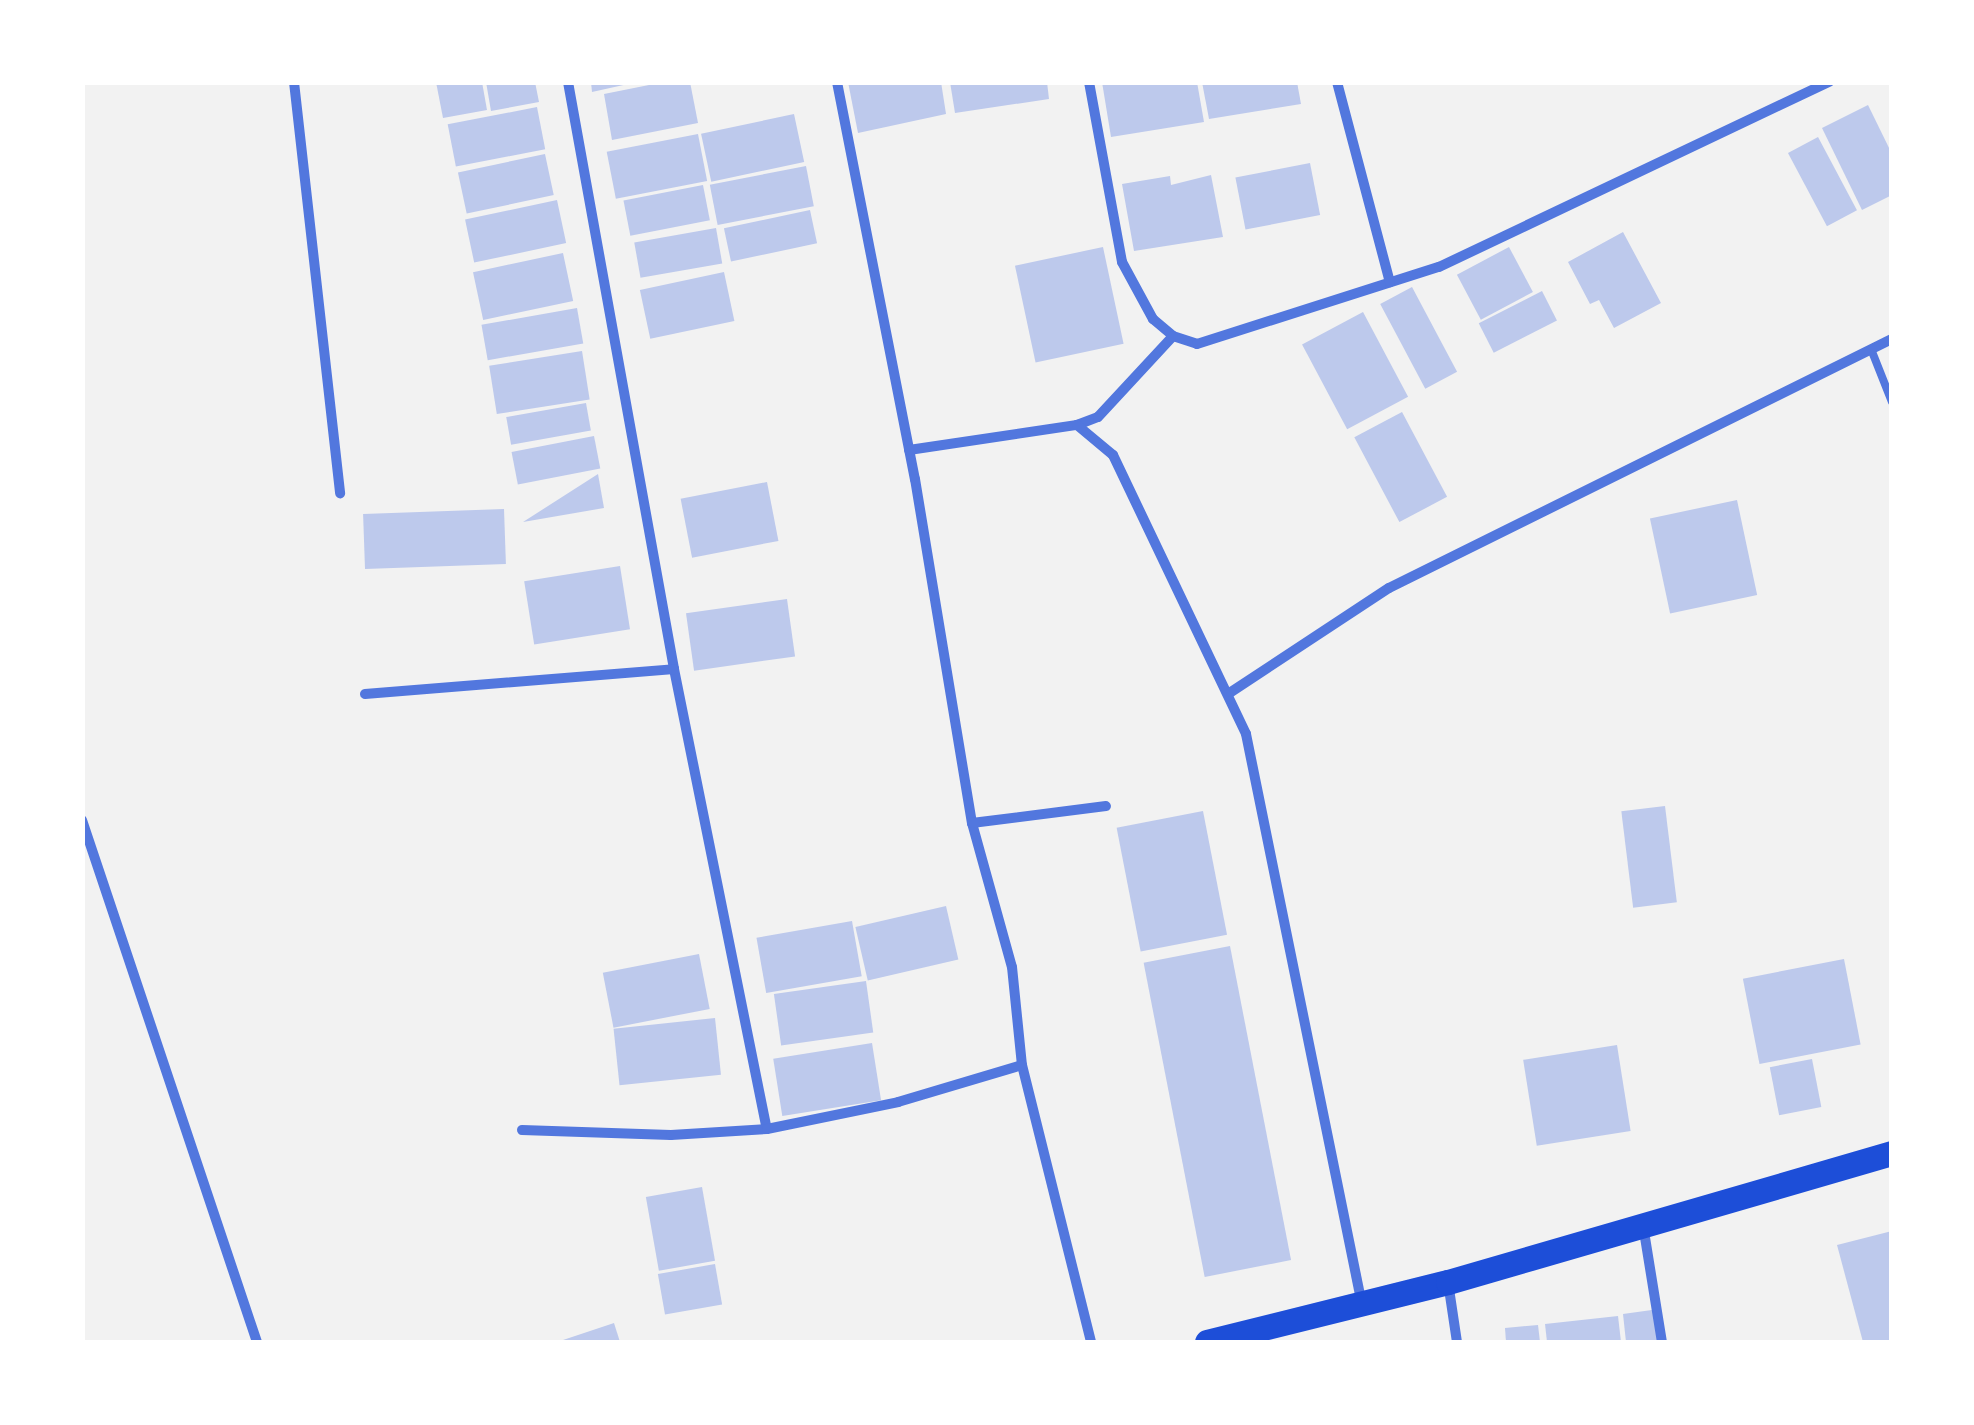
<!DOCTYPE html>
<style>
body{margin:0}
#map{position:relative;width:1974px;height:1425px;overflow:hidden;background:#f2f2f2;font-family:"Archivo Narrow",sans-serif}
div>[style]{position:absolute}
.building>*{inset:0;background:#bdc9ec;transform-origin:0 0}
.service>*{height:8px;margin:-4px;padding:0 4px;transform-origin:4px;border-radius:4px;background:#5277de}
.minor>*{height:10px;margin:-5px;padding:0 5px;transform-origin:5px;border-radius:5px;background:#5277de}
.primary>*{height:25px;margin:-12.5px;padding:0 12.5px;transform-origin:12.5px;border-radius:12.5px;background:#1d4ed8}
span{translate:-50% -50%;white-space:nowrap;text-align:center;line-height:1.15;-webkit-text-stroke:8px #fff;paint-order:stroke}
.frame{position:absolute;inset:0;border:85px solid #fff;pointer-events:none}
</style>
<div id="map">
<div class="building">
<div style="clip-path:polygon(436px 82px,482px 82px,487px 110px,443px 118px)"></div>
<div style="clip-path:polygon(486px 82px,535px 82px,539px 102px,491px 111px)"></div>
<div style="clip-path:polygon(591px 82px,628px 82px,628px 84px,592px 92px)"></div>
<div style="clip-path:polygon(664px 82px,690px 82px,698px 123px,612px 140px,604px 94px)"></div>
<div style="clip-path:polygon(848px 82px,941px 82px,946px 114px,858px 133px)"></div>
<div style="clip-path:polygon(950px 82px,1047px 82px,1049px 99px,955px 113px)"></div>
<div style="clip-path:polygon(1102px 82px,1197px 82px,1204px 122px,1111px 137px)"></div>
<div style="clip-path:polygon(1202px 82px,1297px 82px,1301px 104px,1209px 119px)"></div>
<div style="clip-path:polygon(1868px 105px,1892px 154px,1892px 195px,1862px 210px,1822px 128px)"></div>
<div style="left:537px;top:107px;width:43px;height:91px;rotate:79deg"></div>
<div style="left:794px;top:114px;width:49px;height:95px;rotate:78deg"></div>
<div style="left:698px;top:134px;width:48px;height:93px;rotate:79deg"></div>
<div style="left:1818px;top:137px;width:83px;height:34px;rotate:62deg"></div>
<div style="left:545px;top:154px;width:42px;height:89px;rotate:78deg"></div>
<div style="left:1310px;top:163px;width:53px;height:76px;rotate:79deg"></div>
<div style="left:806px;top:166px;width:41px;height:98px;rotate:79deg"></div>
<div style="clip-path:polygon(1211px 175px,1223px 237px,1134px 251px,1122px 184px,1170px 176px,1171px 185px)"></div>
<div style="left:703px;top:185px;width:36px;height:81px;rotate:79deg"></div>
<div style="left:557px;top:200px;width:44px;height:94px;rotate:78deg"></div>
<div style="left:810px;top:210px;width:34px;height:88px;rotate:78deg"></div>
<div style="left:716px;top:228px;width:36px;height:83px;rotate:80deg"></div>
<div style="clip-path:polygon(1623px 232px,1661px 303px,1614px 328px,1599px 300px,1590px 304px,1568px 262px)"></div>
<div style="left:1103px;top:247px;width:99px;height:90px;rotate:78deg"></div>
<div style="left:1509px;top:247px;width:51px;height:59px;rotate:62deg"></div>
<div style="left:563px;top:253px;width:49px;height:92px;rotate:78deg"></div>
<div style="left:724px;top:272px;width:50px;height:86px;rotate:78deg"></div>
<div style="left:1412px;top:287px;width:96px;height:36px;rotate:62deg"></div>
<div style="left:1542px;top:291px;width:33px;height:71px;rotate:63deg"></div>
<div style="left:577px;top:308px;width:36px;height:97px;rotate:80deg"></div>
<div style="left:1363px;top:312px;width:96px;height:69px;rotate:62deg"></div>
<div style="left:582px;top:351px;width:49px;height:94px;rotate:81deg"></div>
<div style="left:586px;top:403px;width:28px;height:81px;rotate:80deg"></div>
<div style="left:1402px;top:412px;width:96px;height:54px;rotate:62deg"></div>
<div style="left:594px;top:436px;width:33px;height:84px;rotate:79deg"></div>
<div style="clip-path:polygon(598px 474px,604px 508px,523px 522px)"></div>
<div style="left:767px;top:482px;width:60px;height:88px;rotate:79deg"></div>
<div style="left:1737px;top:500px;width:97px;height:89px;rotate:78deg"></div>
<div style="left:504px;top:509px;width:55px;height:141px;rotate:88deg"></div>
<div style="left:620px;top:566px;width:64px;height:97px;rotate:81deg"></div>
<div style="left:787px;top:599px;width:58px;height:102px;rotate:82deg"></div>
<div style="left:1665px;top:806px;width:97px;height:44px;rotate:83deg"></div>
<div style="left:1203px;top:811px;width:126px;height:88px;rotate:79deg"></div>
<div style="left:946px;top:906px;width:55px;height:93px;rotate:77deg"></div>
<div style="left:852px;top:921px;width:56px;height:97px;rotate:80deg"></div>
<div style="left:1230px;top:946px;width:320px;height:88px;rotate:79deg"></div>
<div style="left:699px;top:954px;width:56px;height:98px;rotate:79deg"></div>
<div style="left:1844px;top:959px;width:87px;height:103px;rotate:79deg"></div>
<div style="left:866px;top:981px;width:52px;height:93px;rotate:82deg"></div>
<div style="left:715px;top:1018px;width:57px;height:102px;rotate:84deg"></div>
<div style="left:872px;top:1043px;width:58px;height:100px;rotate:81deg"></div>
<div style="left:1617px;top:1045px;width:87px;height:95px;rotate:81deg"></div>
<div style="left:1812px;top:1059px;width:49px;height:43px;rotate:79deg"></div>
<div style="left:702px;top:1187px;width:75px;height:57px;rotate:80deg"></div>
<div style="clip-path:polygon(1892px 1231px,1892px 1342px,1863px 1342px,1837px 1245px)"></div>
<div style="left:715px;top:1264px;width:41px;height:58px;rotate:80deg"></div>
<div style="clip-path:polygon(1659px 1309px,1663px 1342px,1626px 1342px,1623px 1314px)"></div>
<div style="clip-path:polygon(1618px 1316px,1621px 1342px,1547px 1342px,1545px 1324px)"></div>
<div style="clip-path:polygon(614px 1323px,620px 1342px,557px 1342px)"></div>
<div style="clip-path:polygon(1538px 1325px,1540px 1342px,1506px 1342px,1505px 1328px)"></div>
</div>
<div class="service">
<div style="left:1871px;top:349px;width:57px;rotate:68.4deg"></div>
</div>
<div class="minor">
<div style="left:294px;top:82px;width:414px;rotate:83.6deg"></div>
<div style="left:568px;top:82px;width:596px;rotate:79.76deg"></div>
<div style="left:674px;top:669px;width:469px;rotate:78.6deg"></div>
<div style="left:837px;top:82px;width:405px;rotate:78.9deg"></div>
<div style="left:915px;top:479px;width:349px;rotate:80.6deg"></div>
<div style="left:972px;top:823px;width:149px;rotate:74.5deg"></div>
<div style="left:1012px;top:967px;width:99px;rotate:84.2deg"></div>
<div style="left:1022px;top:1065px;width:285px;rotate:76deg"></div>
<div style="left:1089px;top:82px;width:183px;rotate:79.6deg"></div>
<div style="left:1122px;top:262px;width:65px;rotate:61.5deg"></div>
<div style="left:1153px;top:319px;width:26px;rotate:40deg"></div>
<div style="left:1173px;top:336px;width:25px;rotate:18deg"></div>
<div style="left:1197px;top:344px;width:254px;rotate:-17.7deg"></div>
<div style="left:1439px;top:267px;width:432px;rotate:-25.4deg"></div>
<div style="left:1337px;top:82px;width:207px;rotate:75.2deg"></div>
<div style="left:1077px;top:425px;width:22px;rotate:-21deg"></div>
<div style="left:1098px;top:417px;width:110px;rotate:-47.2deg"></div>
<div style="left:909px;top:450px;width:170px;rotate:-8.5deg"></div>
<div style="left:1077px;top:425px;width:47px;rotate:39.8deg"></div>
<div style="left:1113px;top:455px;width:309px;rotate:64.5deg"></div>
<div style="left:1246px;top:734px;width:578px;rotate:78.51deg"></div>
<div style="left:1231px;top:692px;width:189px;rotate:-33.4deg"></div>
<div style="left:1389px;top:588px;width:561px;rotate:-26.34deg"></div>
<div style="left:365px;top:694px;width:310px;rotate:-4.6deg"></div>
<div style="left:82px;top:820px;width:551px;rotate:71.47deg"></div>
<div style="left:972px;top:823px;width:135px;rotate:-7.2deg"></div>
<div style="left:522px;top:1130px;width:149px;rotate:1.9deg"></div>
<div style="left:671px;top:1135px;width:96px;rotate:-3.6deg"></div>
<div style="left:767px;top:1129px;width:134px;rotate:-11.6deg"></div>
<div style="left:898px;top:1102px;width:129px;rotate:-16.6deg"></div>
<div style="left:1643px;top:1225px;width:119px;rotate:80.8deg"></div>
<div style="left:1448px;top:1282px;width:61px;rotate:81.5deg"></div>
</div>
<div class="primary">
<div style="left:1207px;top:1342px;width:248px;rotate:-14deg"></div>
<div style="left:1448px;top:1282px;width:462px;rotate:-16.2deg"></div>
</div>
<div class="frame"></div>
</div>
